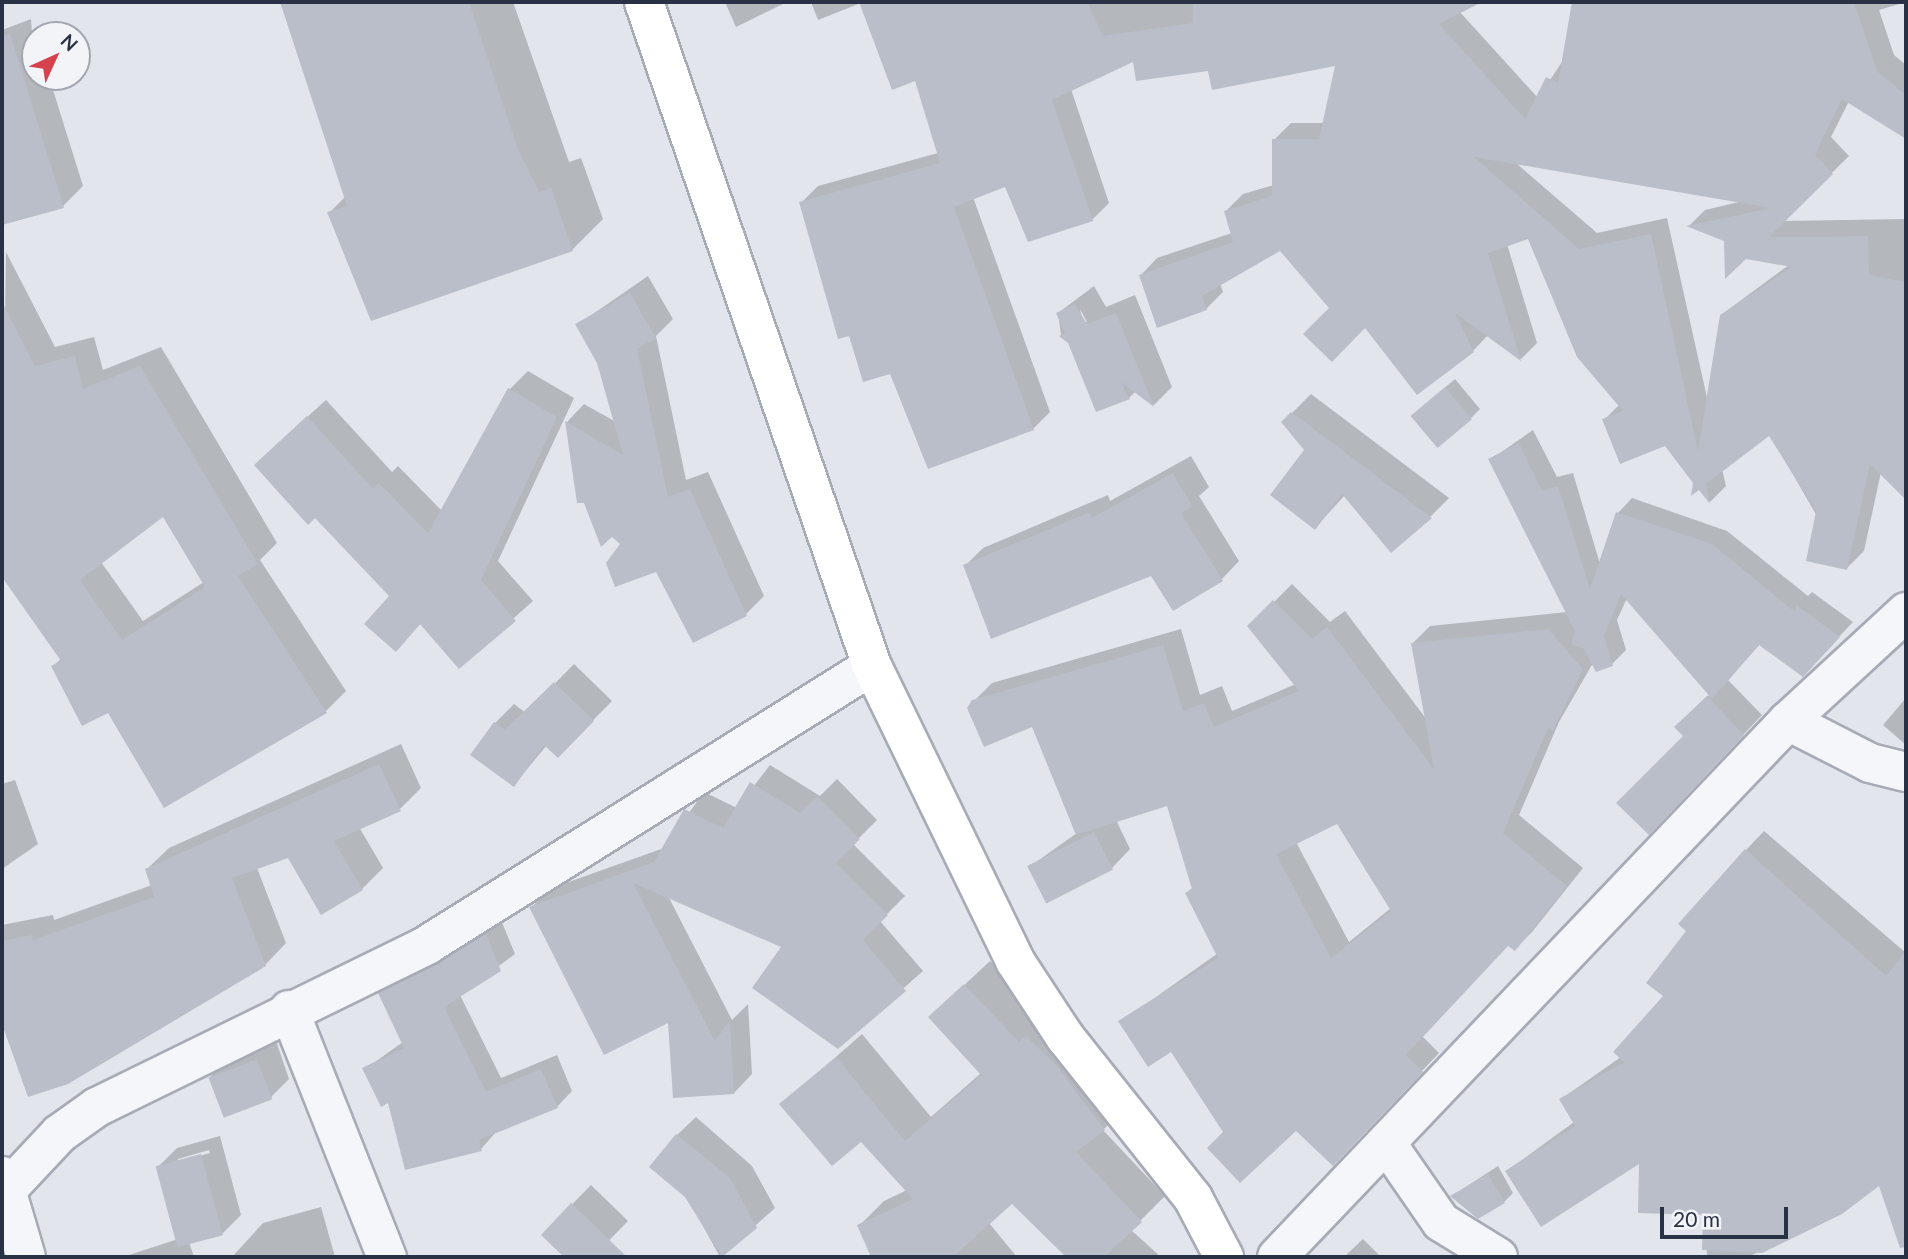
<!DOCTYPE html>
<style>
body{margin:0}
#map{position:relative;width:1908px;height:1259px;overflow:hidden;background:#e2e5eb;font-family:Lato,sans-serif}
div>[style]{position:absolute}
.shadow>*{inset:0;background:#0003}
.building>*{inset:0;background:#b9bec9;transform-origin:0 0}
.roads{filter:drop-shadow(2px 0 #a7abb6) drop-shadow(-2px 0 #a7abb6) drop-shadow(0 2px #a7abb6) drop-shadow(0 -2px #a7abb6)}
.street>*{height:38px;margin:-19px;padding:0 19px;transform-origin:19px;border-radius:19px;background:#f5f6f9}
.secondary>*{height:38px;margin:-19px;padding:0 19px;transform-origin:19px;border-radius:19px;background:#fff}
span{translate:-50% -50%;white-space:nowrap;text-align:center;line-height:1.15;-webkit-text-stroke:5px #f2f4f8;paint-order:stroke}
.frame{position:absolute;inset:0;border:4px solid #293144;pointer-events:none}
.north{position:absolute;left:21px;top:21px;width:70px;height:70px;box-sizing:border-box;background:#f2f4f8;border:2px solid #a2a6b0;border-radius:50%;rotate:45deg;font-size:19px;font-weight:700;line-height:28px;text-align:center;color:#293144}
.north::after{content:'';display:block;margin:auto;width:24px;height:32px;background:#d6414e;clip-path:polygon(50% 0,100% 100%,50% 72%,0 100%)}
.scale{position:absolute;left:1660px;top:1207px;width:128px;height:32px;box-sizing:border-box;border:4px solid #293144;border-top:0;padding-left:9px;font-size:21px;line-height:24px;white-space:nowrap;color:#293144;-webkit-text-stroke:5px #f2f4f8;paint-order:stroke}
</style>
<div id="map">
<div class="shadow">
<div style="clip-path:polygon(282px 2px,513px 2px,569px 162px,581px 158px,603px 219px,572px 250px,329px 213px,346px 196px)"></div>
<div style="clip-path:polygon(725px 2px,787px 2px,736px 27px)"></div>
<div style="clip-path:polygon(evenodd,811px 2px,1478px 2px,1459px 11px,1538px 98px,1564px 59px,1574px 2px,1906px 2px,1879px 10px,1894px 55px,1906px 65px,1906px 137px,1849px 101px,1831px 137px,1849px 156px,1783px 221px,1906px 219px,1906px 497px,1881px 472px,1864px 551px,1847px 568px,1769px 433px,1722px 469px,1726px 486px,1710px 502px,1666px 444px,1604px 420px,1620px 404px,1529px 236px,1507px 244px,1537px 343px,1521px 359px,1488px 335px,1473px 351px,1366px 325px,1332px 308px,1281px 249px,1220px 283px,1223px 292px,1206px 309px,1141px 275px,1157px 258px,1232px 233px,1226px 211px,1243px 194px,1274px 185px,1274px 140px,1291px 123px,1325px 123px,1338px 64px,1210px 69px,1134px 60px,1071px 89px,1109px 203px,1092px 220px,1006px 185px,973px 197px,1050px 412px,1033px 429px,891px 371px,850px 334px,801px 203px,818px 186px,938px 153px,916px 79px,861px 3px,818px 20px,811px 2px,1516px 163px,1743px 201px,1705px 210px,1690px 225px,1789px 265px,1721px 315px,1708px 402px,1667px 218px,1597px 233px,1516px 163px)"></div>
<div style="clip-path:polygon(31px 19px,35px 77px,49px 77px,83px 186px,63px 206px,8px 221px,2px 198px,2px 30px)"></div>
<div style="clip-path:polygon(evenodd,6px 252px,55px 347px,94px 337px,103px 370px,161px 347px,277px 543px,260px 560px,346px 691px,326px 711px,109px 710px,53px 666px,61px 659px,29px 555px,2px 518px,6px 252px,164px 515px,204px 582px,143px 621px,101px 562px,164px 515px)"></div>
<div style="clip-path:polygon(648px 276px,673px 319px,656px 336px,686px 480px,708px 472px,764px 596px,746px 614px,657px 569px,622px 544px,585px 501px,579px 502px,567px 422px,584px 404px,616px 422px,599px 362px,577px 325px)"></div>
<div style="clip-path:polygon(evenodd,1094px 286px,1106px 307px,1135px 295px,1172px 387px,1154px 405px,1135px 392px,1129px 398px,1061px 335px,1058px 313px,1094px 286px,1080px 309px,1087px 322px,1083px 322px,1080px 309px)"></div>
<div style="clip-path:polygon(528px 371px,574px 398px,498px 561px,533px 601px,459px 667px,421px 623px,396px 650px,392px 596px,274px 447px,326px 400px,392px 472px,398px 466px,442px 511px,510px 389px)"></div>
<div style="clip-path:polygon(1455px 379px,1480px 409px,1471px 418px,1422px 407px)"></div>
<div style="clip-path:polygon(1311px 394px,1449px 498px,1430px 517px,1345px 495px,1315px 528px,1307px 450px,1283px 422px)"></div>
<div style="clip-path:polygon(evenodd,1533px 430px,1557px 477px,1573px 473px,1600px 564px,1618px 513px,1632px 498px,1727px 531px,1808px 596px,1812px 592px,1853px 622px,1817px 660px,1760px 644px,1728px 680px,1762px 715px,1668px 814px,1685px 736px,1695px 708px,1710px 694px,1627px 598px,1617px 620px,1626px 650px,1612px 664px,1593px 663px,1559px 722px,1519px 815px,1583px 868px,1532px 932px,1515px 949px,1508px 944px,1422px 1036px,1439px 1053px,1350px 1147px,1296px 1129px,1225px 1132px,1172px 1049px,1121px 1022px,1218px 953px,1187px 893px,1193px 887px,1168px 804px,1116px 820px,1130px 849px,1112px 868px,1029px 867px,1077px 833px,1033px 724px,974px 701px,992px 683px,1181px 629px,1200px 695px,1222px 686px,1232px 711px,1296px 684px,1250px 626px,1292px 584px,1330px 622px,1345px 611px,1427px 720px,1413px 643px,1430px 626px,1567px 612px,1490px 460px,1533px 430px,1338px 822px,1391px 908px,1349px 942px,1296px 842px,1338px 822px)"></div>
<div style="clip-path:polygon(1191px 456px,1209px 487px,1199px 496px,1239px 561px,1222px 579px,965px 566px,983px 548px,1108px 495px,1110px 501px)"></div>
<div style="clip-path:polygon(574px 664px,612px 701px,558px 756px,547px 745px,514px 785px,495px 723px,514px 704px,526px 713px)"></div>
<div style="clip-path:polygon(1906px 698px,1906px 745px,1883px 725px)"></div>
<div style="clip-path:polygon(401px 744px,421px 788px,400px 809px,359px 827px,383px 868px,362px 889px,289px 856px,257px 868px,286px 943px,265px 965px,29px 1095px,2px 1019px,2px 925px,53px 915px,54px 920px,152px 885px,147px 869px,169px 848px)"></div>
<div style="clip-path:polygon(770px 765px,820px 796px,837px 779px,877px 820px,853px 844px,905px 896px,880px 921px,923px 971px,838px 1046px,784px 946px,668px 896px,732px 1020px,748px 1004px,752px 1074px,734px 1093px,670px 1021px,531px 908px,549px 889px,664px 848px,704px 792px,737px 808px)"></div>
<div style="clip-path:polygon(15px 780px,38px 844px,2px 869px,2px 784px)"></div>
<div style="clip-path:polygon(1764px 831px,1906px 953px,1906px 1198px,1887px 1204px,1880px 1183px,1841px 1212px,1748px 1257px,1707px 1257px,1705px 1213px,1641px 1160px,1507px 1171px,1574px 1122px,1561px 1099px,1621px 1057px,1665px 996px,1746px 850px)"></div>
<div style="clip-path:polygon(501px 920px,515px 954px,460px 995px,501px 1078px,557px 1055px,572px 1091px,557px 1107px,496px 1132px,481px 1149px,389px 1101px,365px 1069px,403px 1042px,380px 994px,395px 979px)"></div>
<div style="clip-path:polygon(990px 961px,1129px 1104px,1103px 1130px,1165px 1196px,1131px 1230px,1161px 1257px,1068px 1257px,1012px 1202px,989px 1223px,1017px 1257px,873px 1257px,859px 1226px,884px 1201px,907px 1190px,861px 1140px,782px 1104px,862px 1034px,931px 1117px,981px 1073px,930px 1017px)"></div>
<div style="clip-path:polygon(276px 1041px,289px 1079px,271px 1097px,210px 1077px,229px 1058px)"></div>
<div style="clip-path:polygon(696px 1117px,752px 1166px,775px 1208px,720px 1257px,686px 1195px,677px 1135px)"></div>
<div style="clip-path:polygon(evenodd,220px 1136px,241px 1215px,222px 1234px,189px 1242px,194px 1257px,123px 1257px,178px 1239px,158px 1167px,177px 1148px,220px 1136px,209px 1150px,210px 1153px,178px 1162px,178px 1159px,209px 1150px)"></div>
<div style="clip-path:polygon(1498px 1166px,1513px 1193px,1504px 1202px,1452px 1196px)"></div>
<div style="clip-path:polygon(591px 1185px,628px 1221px,593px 1257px,566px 1257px,543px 1234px)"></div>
<div style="clip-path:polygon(321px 1207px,335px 1257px,232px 1257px,263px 1223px)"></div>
<div style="clip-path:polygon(1363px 1239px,1381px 1257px,1344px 1257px)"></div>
</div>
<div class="building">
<div style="clip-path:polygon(280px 2px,469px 2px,518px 149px,539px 192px,551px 188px,573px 251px,371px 321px,327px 212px,347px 206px)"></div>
<div style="clip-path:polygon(evenodd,859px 2px,1087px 2px,1103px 36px,1193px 23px,1193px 2px,1482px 2px,1439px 24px,1525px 119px,1546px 77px,1558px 83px,1572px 2px,1854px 2px,1877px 71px,1906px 95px,1906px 139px,1842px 99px,1815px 154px,1833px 174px,1769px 237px,1868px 236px,1869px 275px,1906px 282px,1906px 500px,1870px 464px,1847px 570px,1806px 561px,1816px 511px,1769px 436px,1706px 484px,1710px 504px,1699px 490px,1691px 496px,1693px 483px,1665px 446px,1620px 464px,1602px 419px,1623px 411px,1577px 357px,1528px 239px,1488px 253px,1521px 361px,1455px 313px,1474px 352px,1417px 395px,1365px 328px,1332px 362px,1303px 334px,1329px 308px,1280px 251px,1202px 296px,1207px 310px,1157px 328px,1139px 275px,1233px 242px,1224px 211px,1272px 196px,1272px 139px,1319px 139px,1335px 66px,1212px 90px,1208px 71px,1136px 81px,1133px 62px,1052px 100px,1093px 221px,1028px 242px,1005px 187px,954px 207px,1034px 430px,928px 469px,890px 374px,863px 382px,849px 336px,838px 339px,799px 202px,940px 163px,915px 81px,892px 90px,859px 2px,1474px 157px,1771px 208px,1686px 226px,1724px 241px,1725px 279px,1746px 259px,1792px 267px,1720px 315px,1698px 451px,1651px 234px,1579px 249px,1474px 157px)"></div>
<div style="clip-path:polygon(10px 34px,64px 208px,2px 225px,2px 36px)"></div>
<div style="clip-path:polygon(630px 293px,656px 338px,637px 349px,668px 497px,690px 489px,747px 616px,693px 643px,656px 572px,615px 587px,606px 563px,620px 544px,612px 537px,601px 547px,584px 503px,577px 503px,565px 421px,623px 455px,597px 363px,575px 324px)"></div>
<div style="clip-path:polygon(evenodd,2px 302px,35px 366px,75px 356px,83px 389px,140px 366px,258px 564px,238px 576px,327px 713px,164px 808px,108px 713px,82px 726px,51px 666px,61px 661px,2px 577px,2px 302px,163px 517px,205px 587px,122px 640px,80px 580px,163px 517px)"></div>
<div style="clip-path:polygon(1075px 304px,1087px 324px,1116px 313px,1154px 407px,1121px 382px,1130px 399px,1096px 412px,1068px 343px,1059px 336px,1065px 333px,1056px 313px)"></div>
<div style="left:1445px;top:387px;width:42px;height:45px;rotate:50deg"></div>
<div style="clip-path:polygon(508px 388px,557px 417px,481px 580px,516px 621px,459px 669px,420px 624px,396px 652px,364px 624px,389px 596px,315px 518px,308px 525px,254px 465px,307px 416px,373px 489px,379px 483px,428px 533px)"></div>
<div style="clip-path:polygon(1291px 412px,1363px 466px,1432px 518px,1391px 553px,1342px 494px,1315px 530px,1270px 495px,1304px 450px,1281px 422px)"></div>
<div style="clip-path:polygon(1519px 443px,1542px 491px,1558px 486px,1590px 589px,1616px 512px,1712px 544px,1795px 612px,1796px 605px,1840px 637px,1803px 677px,1759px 645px,1712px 699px,1621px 594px,1604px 636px,1613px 666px,1596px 672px,1584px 649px,1571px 644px,1575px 631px,1488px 459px)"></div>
<div style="clip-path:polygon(1173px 473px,1192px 506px,1181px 513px,1223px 581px,1173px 611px,1151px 576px,991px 639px,963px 565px,1090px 512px,1092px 518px)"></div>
<div style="clip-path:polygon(evenodd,1273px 600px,1312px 639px,1327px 627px,1434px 769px,1411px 643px,1548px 629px,1583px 669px,1553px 730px,1548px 728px,1503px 833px,1567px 886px,1515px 951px,1508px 946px,1406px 1055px,1423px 1072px,1333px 1166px,1296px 1131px,1240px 1183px,1207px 1148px,1223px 1132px,1171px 1052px,1148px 1067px,1118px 1021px,1218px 958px,1185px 893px,1192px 889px,1167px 806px,1076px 835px,1032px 727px,984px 747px,967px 708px,972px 700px,1163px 645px,1183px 711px,1204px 703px,1214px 727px,1299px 691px,1247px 626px,1273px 600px,1337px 824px,1391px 911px,1331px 958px,1276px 854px,1337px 824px)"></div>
<div style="clip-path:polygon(554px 682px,594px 721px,558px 758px,544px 745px,514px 787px,470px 755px,494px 722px,505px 730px)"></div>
<div style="clip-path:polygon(1707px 696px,1744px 735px,1649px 835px,1616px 803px,1683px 736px,1674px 727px)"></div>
<div style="clip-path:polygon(379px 764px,401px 811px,334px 841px,363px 890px,321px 915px,288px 858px,232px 878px,266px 966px,68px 1084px,28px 1097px,2px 1024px,2px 941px,32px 935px,33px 940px,154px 897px,145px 869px)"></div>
<div style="clip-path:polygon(750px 782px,800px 813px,817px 796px,860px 839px,836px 863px,888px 915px,863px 940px,906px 991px,838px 1049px,752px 988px,781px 947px,633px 883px,715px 1041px,730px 1020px,734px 1094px,673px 1098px,668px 1023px,604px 1055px,529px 907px,654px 862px,684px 809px,723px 828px)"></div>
<div style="left:1094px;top:832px;width:42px;height:75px;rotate:63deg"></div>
<div style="clip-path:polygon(1745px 849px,1886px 976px,1906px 951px,1906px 1247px,1900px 1248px,1879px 1186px,1842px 1214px,1762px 1253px,1702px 1250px,1703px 1215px,1638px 1213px,1639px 1164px,1541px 1227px,1505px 1171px,1575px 1126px,1559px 1099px,1624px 1062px,1613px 1052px,1663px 996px,1646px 983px,1686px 931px,1678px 924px)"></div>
<div style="clip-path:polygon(486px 934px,501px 971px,444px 1007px,486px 1092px,541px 1069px,558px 1108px,479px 1140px,482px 1151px,405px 1170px,388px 1103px,381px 1107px,362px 1068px,404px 1048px,378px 993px)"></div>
<div style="clip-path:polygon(964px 984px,1019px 1042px,1026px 1036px,1056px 1065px,1105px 1130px,1076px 1152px,1142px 1222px,1104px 1257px,1066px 1257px,1012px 1204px,953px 1257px,871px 1257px,857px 1225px,913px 1199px,861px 1142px,832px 1166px,779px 1104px,836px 1057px,905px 1141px,981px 1075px,928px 1017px)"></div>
<div style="left:257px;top:1059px;width:43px;height:52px;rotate:69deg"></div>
<div style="clip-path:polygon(676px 1134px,730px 1178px,757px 1228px,722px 1257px,685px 1197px,649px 1167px)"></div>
<div style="left:201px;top:1154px;width:84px;height:47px;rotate:75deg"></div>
<div style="clip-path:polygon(1488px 1174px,1505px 1203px,1478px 1219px,1450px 1196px)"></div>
<div style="clip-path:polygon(571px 1203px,627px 1257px,564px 1257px,541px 1235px)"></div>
</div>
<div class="roads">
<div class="street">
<div style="left:1788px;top:721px;width:92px;rotate:27.1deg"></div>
<div style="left:1870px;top:763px;width:37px;rotate:14deg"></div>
<div style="left:289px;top:1010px;width:266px;rotate:68.4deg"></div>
<div style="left:1387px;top:1144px;width:95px;rotate:55.3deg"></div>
<div style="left:1441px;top:1222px;width:67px;rotate:31.6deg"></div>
<div style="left:2px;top:1176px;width:84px;rotate:73.5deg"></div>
<div style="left:2px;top:1195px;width:83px;rotate:-46.9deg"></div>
<div style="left:59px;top:1134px;width:47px;rotate:-35.4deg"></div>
<div style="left:97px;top:1107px;width:368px;rotate:-26.1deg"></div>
<div style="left:427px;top:945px;width:525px;rotate:-32.09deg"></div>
<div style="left:1277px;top:1257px;width:741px;rotate:-46.37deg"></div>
<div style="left:1788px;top:721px;width:161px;rotate:-42.7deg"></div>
</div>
<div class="secondary">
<div style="left:644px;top:2px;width:702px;rotate:71.05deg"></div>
<div style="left:872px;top:666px;width:328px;rotate:64.1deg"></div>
<div style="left:1015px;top:961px;width:91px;rotate:56.7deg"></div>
<div style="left:1065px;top:1037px;width:206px;rotate:51.5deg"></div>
<div style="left:1193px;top:1198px;width:67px;rotate:62.3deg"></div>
</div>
</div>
<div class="frame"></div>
<div class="north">N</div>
<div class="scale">20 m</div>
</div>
